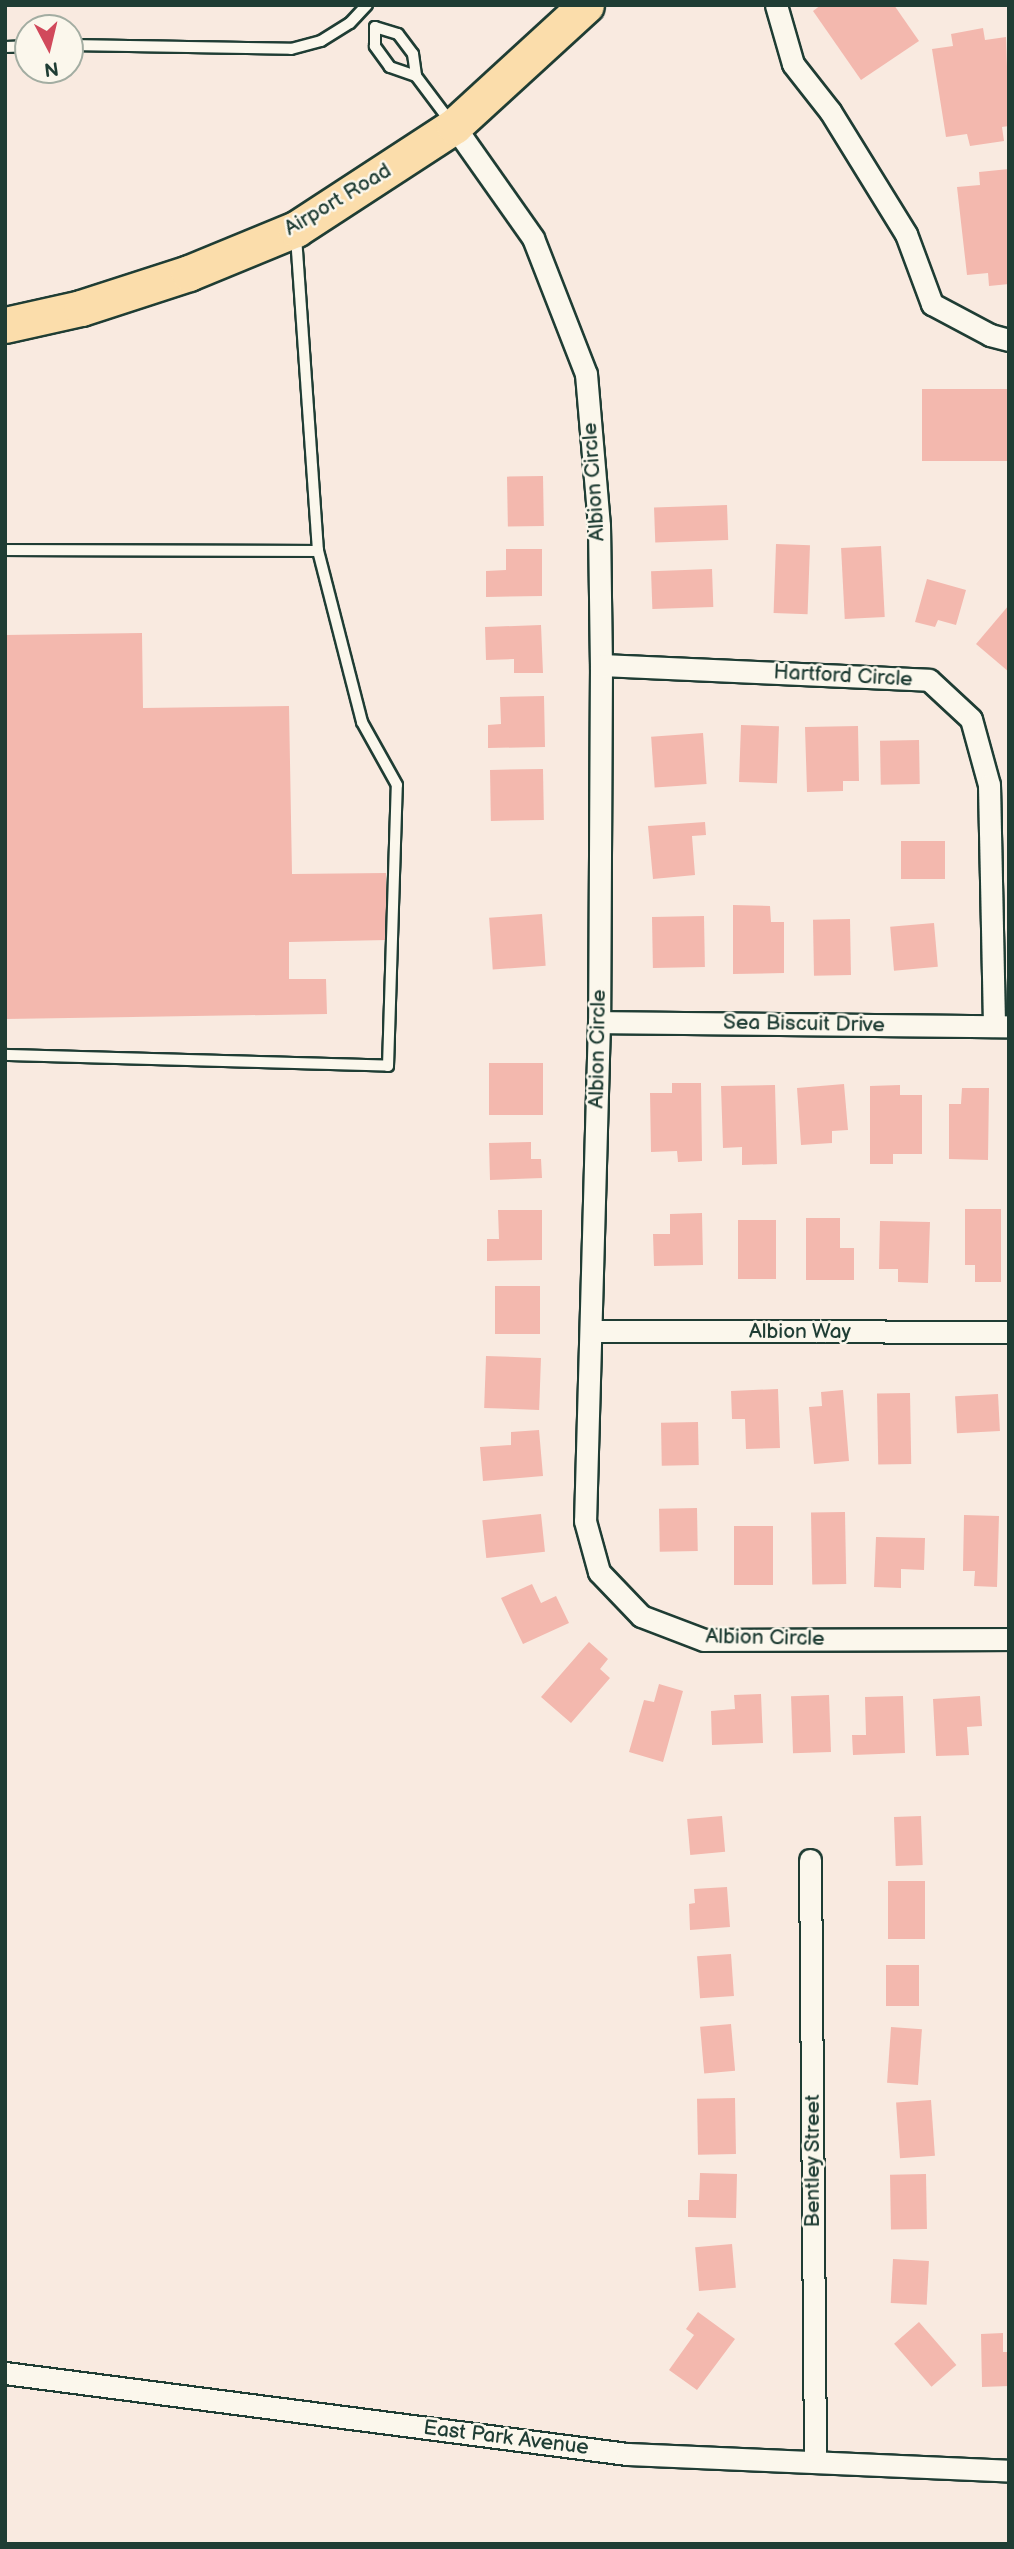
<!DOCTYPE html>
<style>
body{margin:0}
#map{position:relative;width:1014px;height:2549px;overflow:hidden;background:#f9eae0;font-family:"Balsamiq Sans",sans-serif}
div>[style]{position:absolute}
.building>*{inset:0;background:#f3b8ae;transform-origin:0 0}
.roads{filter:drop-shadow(2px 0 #1f3d34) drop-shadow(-2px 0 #1f3d34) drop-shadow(0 2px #1f3d34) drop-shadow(0 -2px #1f3d34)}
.service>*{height:10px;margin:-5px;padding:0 5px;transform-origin:5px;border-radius:5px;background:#fbf7ec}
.minor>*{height:21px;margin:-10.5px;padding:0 10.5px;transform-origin:10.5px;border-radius:10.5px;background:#fbf7ec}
.trunk>*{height:35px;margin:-17.5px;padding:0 17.5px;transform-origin:17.5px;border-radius:17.5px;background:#fbddab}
span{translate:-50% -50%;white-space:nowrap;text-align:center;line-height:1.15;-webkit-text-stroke:5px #fbf7ec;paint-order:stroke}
.street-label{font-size:21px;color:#1f3d34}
.frame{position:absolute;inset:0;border:7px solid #1f3d34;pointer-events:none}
.north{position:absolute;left:14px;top:14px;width:70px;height:70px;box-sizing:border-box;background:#fbf7ec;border:2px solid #a3ada2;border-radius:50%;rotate:173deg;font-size:19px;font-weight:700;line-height:28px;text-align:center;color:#1f3d34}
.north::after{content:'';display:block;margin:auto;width:24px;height:32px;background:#d1495b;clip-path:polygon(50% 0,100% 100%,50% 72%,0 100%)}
</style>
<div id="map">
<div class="building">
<div style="clip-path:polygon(821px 5px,894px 5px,919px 41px,861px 80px,813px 11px)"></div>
<div style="clip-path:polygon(983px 28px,985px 40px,1006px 37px,1009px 126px,1002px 127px,1004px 141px,970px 146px,967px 134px,946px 137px,932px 49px,953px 46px,951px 34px)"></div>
<div style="clip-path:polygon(1009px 169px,1009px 284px,989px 286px,988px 273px,967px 275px,957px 187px,980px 185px,979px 172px)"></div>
<div style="left:1009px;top:389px;width:72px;height:87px;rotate:90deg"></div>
<div style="left:543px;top:476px;width:50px;height:36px;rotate:89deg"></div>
<div style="left:727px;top:505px;width:35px;height:73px;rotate:88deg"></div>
<div style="left:776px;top:544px;width:34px;height:69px;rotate:2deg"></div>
<div style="left:881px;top:546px;width:71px;height:40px;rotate:87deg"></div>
<div style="clip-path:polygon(506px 549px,542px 549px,542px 596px,486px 597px,486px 571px,506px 570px)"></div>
<div style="left:712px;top:569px;width:38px;height:61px;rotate:88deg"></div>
<div style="clip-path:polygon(927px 579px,966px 590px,956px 625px,938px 620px,935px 627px,915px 622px)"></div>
<div style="clip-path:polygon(1009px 605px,1009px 672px,976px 644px)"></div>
<div style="clip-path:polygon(541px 625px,543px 673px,514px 673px,514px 659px,486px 660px,485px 627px)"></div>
<div style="clip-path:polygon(142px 633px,143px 708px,289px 706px,292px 874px,386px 873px,387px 940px,289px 942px,289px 979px,326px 979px,327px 1014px,5px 1019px,5px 635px)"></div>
<div style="clip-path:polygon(544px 696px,545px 747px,488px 748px,488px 725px,501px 724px,500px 697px)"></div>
<div style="left:741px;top:725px;width:38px;height:57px;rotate:2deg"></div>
<div style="clip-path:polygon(858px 726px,859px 781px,843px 781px,843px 791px,807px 792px,805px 727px)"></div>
<div style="left:703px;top:733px;width:51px;height:52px;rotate:86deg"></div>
<div style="left:919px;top:740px;width:44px;height:39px;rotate:89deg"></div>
<div style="left:543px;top:769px;width:51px;height:53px;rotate:89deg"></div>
<div style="clip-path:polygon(705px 822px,706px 835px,692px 836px,695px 875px,653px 879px,648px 826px)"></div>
<div style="left:901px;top:841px;width:44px;height:38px"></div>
<div style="clip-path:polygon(733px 905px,770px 906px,771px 922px,784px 922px,784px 973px,733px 974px)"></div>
<div style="left:542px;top:914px;width:52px;height:53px;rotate:86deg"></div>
<div style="left:704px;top:916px;width:51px;height:52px;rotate:89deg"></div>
<div style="left:850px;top:919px;width:56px;height:37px;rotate:89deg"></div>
<div style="left:934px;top:923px;width:44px;height:44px;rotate:85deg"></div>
<div style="left:489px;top:1063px;width:54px;height:52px"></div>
<div style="clip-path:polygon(672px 1083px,701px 1083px,702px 1161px,678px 1162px,677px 1151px,651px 1152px,650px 1093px,672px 1093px)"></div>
<div style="clip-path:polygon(844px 1084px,848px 1130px,832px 1131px,832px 1143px,801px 1145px,797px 1088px)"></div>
<div style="clip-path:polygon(775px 1085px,777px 1164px,742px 1165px,742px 1147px,723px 1148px,721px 1086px)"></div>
<div style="clip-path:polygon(900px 1085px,900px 1095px,922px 1095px,922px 1154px,893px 1154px,893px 1164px,870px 1164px,870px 1086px)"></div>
<div style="clip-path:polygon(962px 1088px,989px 1088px,988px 1160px,949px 1159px,949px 1104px,961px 1104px)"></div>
<div style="clip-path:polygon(531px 1142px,531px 1159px,541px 1159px,542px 1178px,490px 1180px,489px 1143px)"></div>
<div style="clip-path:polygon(965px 1209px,1001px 1209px,1001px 1282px,975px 1282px,975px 1265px,965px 1265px)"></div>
<div style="clip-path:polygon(498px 1210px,542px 1210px,542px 1260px,487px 1261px,487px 1239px,499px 1239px)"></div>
<div style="clip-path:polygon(702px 1213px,703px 1265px,654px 1266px,653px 1234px,670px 1234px,670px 1214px)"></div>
<div style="clip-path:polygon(806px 1218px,840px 1218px,840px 1248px,854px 1248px,854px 1280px,806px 1280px)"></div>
<div style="left:776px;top:1220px;width:59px;height:38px;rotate:90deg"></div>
<div style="clip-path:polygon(880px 1221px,930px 1222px,928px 1283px,898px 1282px,898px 1269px,879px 1269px)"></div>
<div style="left:495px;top:1286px;width:45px;height:48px"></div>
<div style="left:486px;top:1356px;width:55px;height:52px;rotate:2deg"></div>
<div style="clip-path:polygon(778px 1389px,780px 1448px,746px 1449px,745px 1419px,732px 1419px,731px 1391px)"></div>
<div style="clip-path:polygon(843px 1390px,849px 1461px,814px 1464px,809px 1407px,822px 1406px,821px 1392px)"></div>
<div style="left:910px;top:1393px;width:71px;height:33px;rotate:89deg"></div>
<div style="left:998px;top:1394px;width:37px;height:43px;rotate:87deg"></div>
<div style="left:698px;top:1422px;width:43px;height:37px;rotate:89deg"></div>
<div style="clip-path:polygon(539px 1430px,543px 1476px,483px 1481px,480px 1447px,511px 1445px,511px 1432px)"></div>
<div style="left:697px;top:1508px;width:43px;height:38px;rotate:89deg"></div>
<div style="left:845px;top:1512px;width:72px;height:34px;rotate:89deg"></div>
<div style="left:541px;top:1514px;width:38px;height:59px;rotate:84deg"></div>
<div style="clip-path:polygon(964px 1515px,999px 1516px,997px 1587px,974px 1586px,975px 1571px,963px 1571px)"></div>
<div style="left:773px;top:1526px;width:59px;height:39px;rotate:90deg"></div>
<div style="clip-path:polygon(876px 1537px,925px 1538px,924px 1570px,901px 1569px,901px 1588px,874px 1587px)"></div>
<div style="clip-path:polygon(532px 1584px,541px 1603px,556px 1596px,569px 1623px,523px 1644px,501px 1598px)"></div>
<div style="clip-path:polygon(589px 1642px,608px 1659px,600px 1669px,610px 1678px,571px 1723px,541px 1697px)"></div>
<div style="clip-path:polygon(659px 1684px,683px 1691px,663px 1762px,629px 1752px,644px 1700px,654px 1702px)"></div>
<div style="clip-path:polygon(761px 1694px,763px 1743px,712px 1745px,711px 1711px,735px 1709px,734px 1695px)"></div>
<div style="left:829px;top:1695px;width:57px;height:38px;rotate:88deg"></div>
<div style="clip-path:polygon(903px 1696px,905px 1753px,853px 1755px,852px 1735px,866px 1735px,865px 1697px)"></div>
<div style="clip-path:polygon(980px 1696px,982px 1726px,967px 1727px,969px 1755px,936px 1756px,933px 1699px)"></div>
<div style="left:722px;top:1816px;width:36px;height:35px;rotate:85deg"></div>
<div style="left:921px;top:1816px;width:49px;height:27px;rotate:88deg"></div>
<div style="left:888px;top:1881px;width:37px;height:58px"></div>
<div style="clip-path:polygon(727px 1887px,730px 1927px,690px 1930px,689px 1904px,695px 1903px,694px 1889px)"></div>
<div style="left:731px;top:1954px;width:42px;height:34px;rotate:86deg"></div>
<div style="left:886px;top:1965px;width:33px;height:41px"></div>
<div style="left:731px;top:2024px;width:47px;height:31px;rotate:85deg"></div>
<div style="left:891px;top:2027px;width:31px;height:56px;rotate:4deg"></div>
<div style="left:735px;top:2098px;width:56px;height:38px;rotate:89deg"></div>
<div style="left:931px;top:2100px;width:56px;height:35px;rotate:86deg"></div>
<div style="clip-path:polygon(700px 2173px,737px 2174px,736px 2218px,688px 2217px,688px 2200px,699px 2200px)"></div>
<div style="left:926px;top:2174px;width:55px;height:36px;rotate:89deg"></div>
<div style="left:732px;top:2244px;width:44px;height:37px;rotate:85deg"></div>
<div style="left:893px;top:2259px;width:36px;height:44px;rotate:3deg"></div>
<div style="clip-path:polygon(698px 2312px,735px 2339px,697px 2390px,669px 2370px,694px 2335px,686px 2329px)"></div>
<div style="left:919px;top:2322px;width:57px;height:33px;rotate:49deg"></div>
<div style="clip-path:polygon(1003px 2333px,1003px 2352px,1009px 2352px,1009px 2386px,982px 2387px,981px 2334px)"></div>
</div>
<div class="roads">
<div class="service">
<div style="left:70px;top:45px;width:221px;rotate:1deg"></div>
<div style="left:291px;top:49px;width:31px;rotate:-15deg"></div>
<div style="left:321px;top:41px;width:34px;rotate:-32deg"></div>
<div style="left:350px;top:23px;width:25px;rotate:-47deg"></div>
<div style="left:5px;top:47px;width:23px;rotate:-2deg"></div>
<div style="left:416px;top:76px;width:28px;rotate:-161deg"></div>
<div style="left:390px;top:67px;width:26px;rotate:-126deg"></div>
<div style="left:375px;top:46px;width:19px;rotate:-90deg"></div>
<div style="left:375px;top:27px;width:24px;rotate:17deg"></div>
<div style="left:398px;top:34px;width:25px;rotate:53deg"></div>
<div style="left:413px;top:54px;width:22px;rotate:82deg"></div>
<div style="left:416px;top:76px;width:60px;rotate:53.1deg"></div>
<div style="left:5px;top:550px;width:313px;rotate:0.2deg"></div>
<div style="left:5px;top:1055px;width:383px;rotate:1.6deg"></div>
<div style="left:388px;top:1066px;width:281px;rotate:-88.2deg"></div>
<div style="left:397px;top:785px;width:72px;rotate:-119.1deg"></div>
<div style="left:362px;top:722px;width:177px;rotate:-104.4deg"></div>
<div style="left:318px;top:551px;width:316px;rotate:-94deg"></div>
</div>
<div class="minor">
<div style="left:776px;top:5px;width:61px;rotate:73.9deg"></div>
<div style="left:793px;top:64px;width:60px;rotate:51.8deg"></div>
<div style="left:830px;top:111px;width:145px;rotate:58.3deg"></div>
<div style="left:906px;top:234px;width:75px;rotate:69.6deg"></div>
<div style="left:932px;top:304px;width:66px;rotate:28.1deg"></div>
<div style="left:990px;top:335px;width:20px;rotate:15deg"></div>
<div style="left:454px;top:126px;width:137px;rotate:54.8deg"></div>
<div style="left:533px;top:238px;width:146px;rotate:68.7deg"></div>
<div style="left:586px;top:374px;width:152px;rotate:85.1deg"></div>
<div style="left:599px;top:525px;width:140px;rotate:89.2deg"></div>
<div style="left:601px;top:665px;width:357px;rotate:90.3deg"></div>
<div style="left:599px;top:1022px;width:499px;rotate:91.6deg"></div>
<div style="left:585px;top:1521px;width:53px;rotate:74.6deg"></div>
<div style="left:599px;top:1572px;width:61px;rotate:46.3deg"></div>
<div style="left:641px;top:1616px;width:67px;rotate:20.9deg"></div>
<div style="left:704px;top:1640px;width:305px;rotate:-0.2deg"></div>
<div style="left:601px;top:665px;width:328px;rotate:2.6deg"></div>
<div style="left:929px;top:680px;width:57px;rotate:42.9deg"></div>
<div style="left:971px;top:719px;width:68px;rotate:74.7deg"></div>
<div style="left:989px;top:785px;width:241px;rotate:88.8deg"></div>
<div style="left:599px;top:1022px;width:408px;rotate:0.6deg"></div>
<div style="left:591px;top:1331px;width:418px;rotate:0.1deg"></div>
<div style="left:810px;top:1860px;width:602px;rotate:89.52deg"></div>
<div style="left:5px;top:2373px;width:627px;rotate:7.42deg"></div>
<div style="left:627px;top:2454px;width:382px;rotate:2.5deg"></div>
</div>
<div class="trunk">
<div style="left:5px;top:325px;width:78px;rotate:-12.6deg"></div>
<div style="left:81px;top:308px;width:114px;rotate:-18deg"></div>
<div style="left:189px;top:273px;width:116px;rotate:-22.4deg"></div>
<div style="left:296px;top:229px;width:189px;rotate:-33.1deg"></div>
<div style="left:454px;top:126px;width:179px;rotate:-42.5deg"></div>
</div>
</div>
<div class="street-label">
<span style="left:338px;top:200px;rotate:-31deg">Airport Road</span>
<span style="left:594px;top:482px;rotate:-94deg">Albion Circle</span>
<span style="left:843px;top:676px;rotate:3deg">Hartford Circle</span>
<span style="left:804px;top:1024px;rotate:1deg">Sea Biscuit Drive</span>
<span style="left:598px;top:1049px;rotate:-89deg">Albion Circle</span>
<span style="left:800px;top:1332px">Albion Way</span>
<span style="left:765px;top:1638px;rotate:1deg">Albion Circle</span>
<span style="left:813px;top:2161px;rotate:-90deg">Bentley Street</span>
<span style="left:506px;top:2438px;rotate:7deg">East Park Avenue</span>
</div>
<div class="frame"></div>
<div class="north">N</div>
</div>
